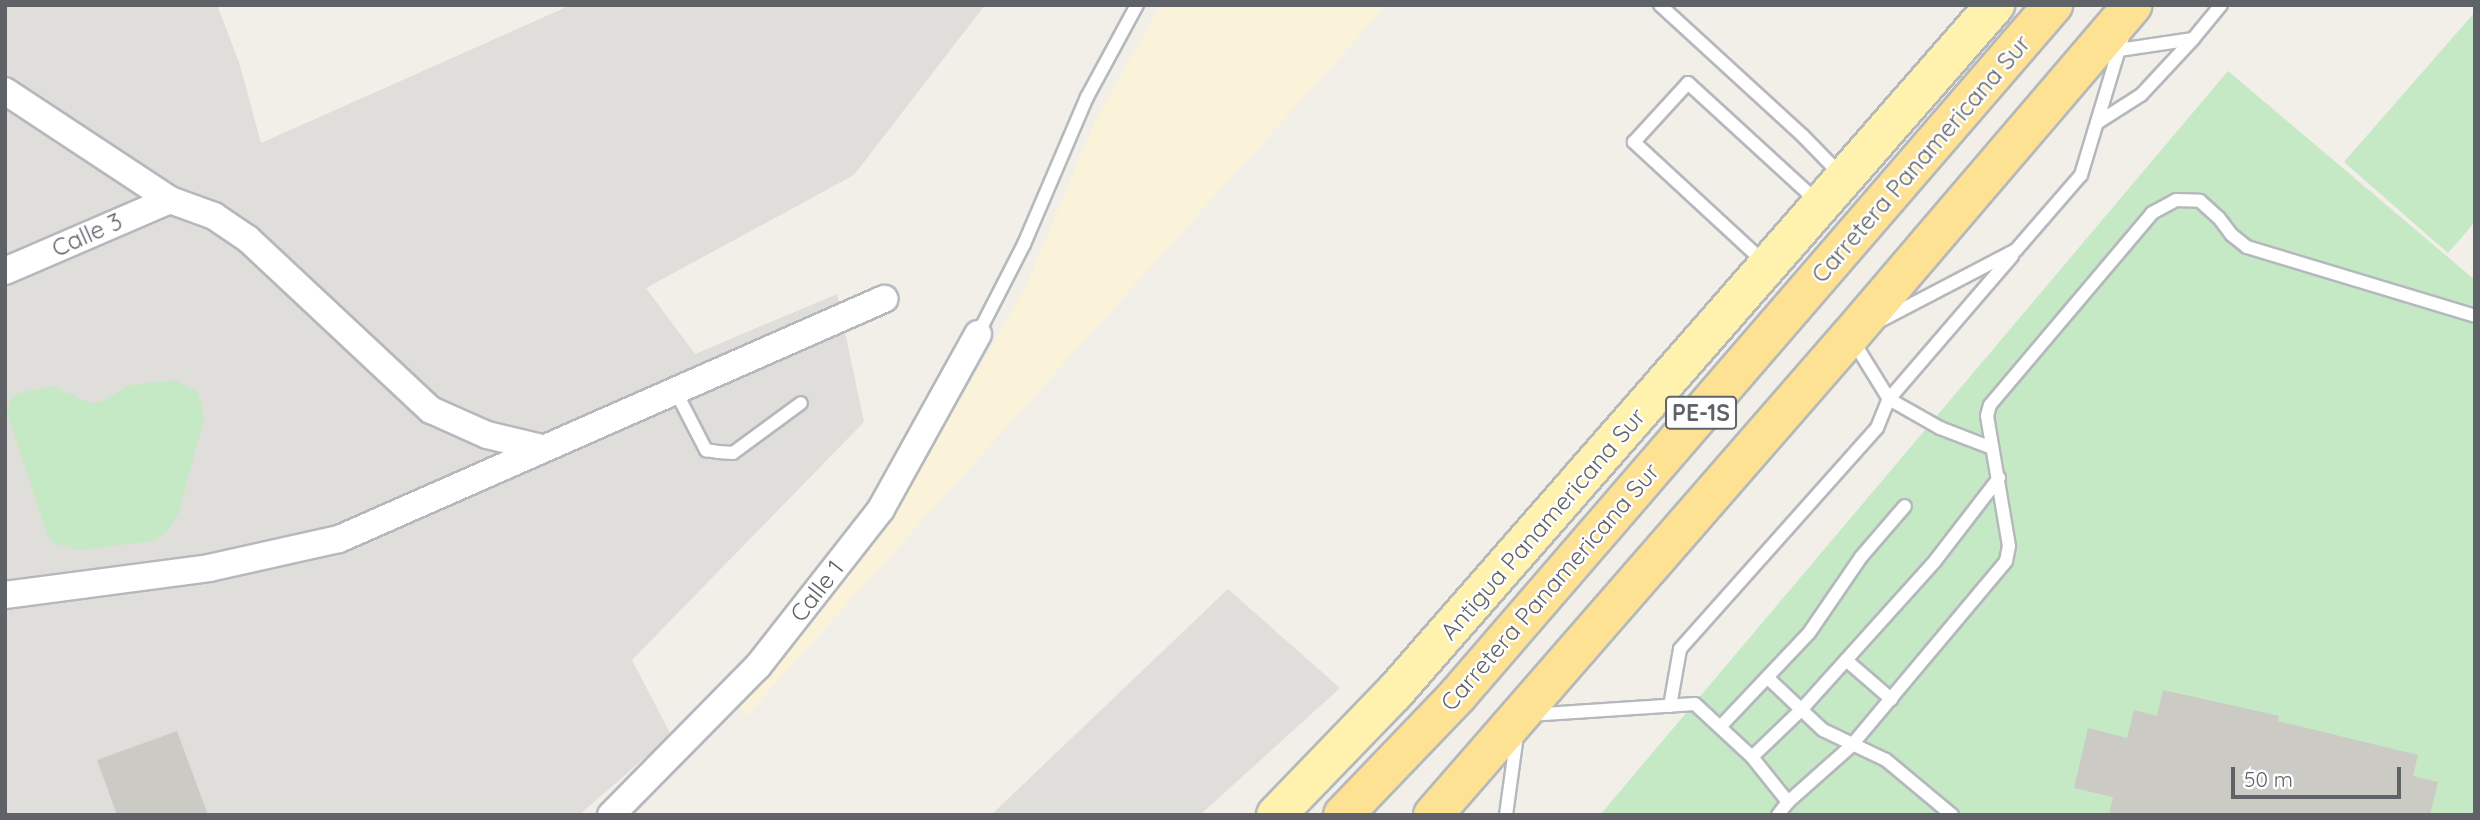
<!DOCTYPE html>
<style>
body{margin:0}
#map{position:relative;width:2480px;height:820px;overflow:hidden;background:#f1efe8;font-family:Quicksand,sans-serif}
div>[style]{position:absolute}
.industrial>*{inset:0;background:#e0deda}
.green>*{inset:0;background:#c5e8c5}
.sand>*{inset:0;background:#fbf3d9}
.building>*{inset:0;background:#cccac5}
.roads{filter:drop-shadow(2px 0 #b5b8bc) drop-shadow(-2px 0 #b5b8bc) drop-shadow(0 2px #b5b8bc) drop-shadow(0 -2px #b5b8bc)}
.service>*{height:12px;margin:-6px;padding:0 6px;transform-origin:6px;border-radius:6px;background:#fff}
.minor>*{height:26px;margin:-13px;padding:0 13px;transform-origin:13px;border-radius:13px;background:#fff}
.primary>*{height:38px;margin:-19px;padding:0 19px;transform-origin:19px;border-radius:19px;background:#fff2af}
.motorway>*{height:38px;margin:-19px;padding:0 19px;transform-origin:19px;border-radius:19px;background:#fde293}
span{translate:-50% -50%;white-space:nowrap;text-align:center;line-height:1.15;-webkit-text-stroke:5px #fff;paint-order:stroke}
.shield-label span{padding:2px 5px;background:#fff;border:2px solid;border-radius:5px;-webkit-text-stroke-width:0}
.shield-label{font-size:23px;color:#5f6368;font-weight:700}
.street-label{font-size:24px;color:#5f6368}
.frame{position:absolute;inset:0;border:7px solid #5f6368;pointer-events:none}
.scale{position:absolute;left:2231px;top:767px;width:170px;height:32px;box-sizing:border-box;border:4px solid #5f6368;border-top:0;padding-left:9px;font-size:21px;line-height:24px;white-space:nowrap;color:#5f6368;-webkit-text-stroke:5px #fff;paint-order:stroke}
</style>
<div id="map">
<div class="industrial">
<div style="clip-path:polygon(5px 5px,217px 5px,239px 62px,261px 143px,571px 5px,985px 5px,854px 175px,646px 288px,695px 354px,837px 294px,864px 422px,632px 660px,671px 735px,579px 815px,5px 815px)"></div>
<div style="clip-path:polygon(1228px 589px,1340px 688px,1200px 815px,991px 815px)"></div>
</div>
<div class="green">
<div style="clip-path:polygon(2475px 12px,2475px 222px,2448px 253px,2344px 162px)"></div>
<div style="clip-path:polygon(2228px 71px,2475px 280px,2475px 815px,1600px 815px)"></div>
<div style="clip-path:polygon(175px 380px,198px 392px,204px 418px,179px 512px,168px 531px,153px 541px,79px 550px,53px 543px,47px 534px,7px 412px,11px 399px,19px 393px,54px 386px,89px 403px,100px 402px,130px 385px)"></div>
</div>
<div class="sand">
<div style="clip-path:polygon(1161px 5px,1387px 5px,746px 716px,735px 700px,789px 640px,952px 415px,1026px 287px,1095px 121px)"></div>
</div>
<div class="building">
<div style="clip-path:polygon(2163px 690px,2279px 716px,2278px 721px,2418px 755px,2413px 776px,2438px 782px,2430px 815px,2109px 815px,2113px 797px,2074px 788px,2088px 728px,2127px 738px,2134px 710px,2157px 716px)"></div>
<div style="clip-path:polygon(177px 731px,208px 815px,117px 815px,97px 760px)"></div>
</div>
<div class="roads">
<div class="service">
<div style="left:1660px;top:5px;width:193px;rotate:42.5deg"></div>
<div style="left:1802px;top:135px;width:57px;rotate:45.7deg"></div>
<div style="left:2112px;top:51px;width:82px;rotate:-8.4deg"></div>
<div style="left:2193px;top:39px;width:44px;rotate:-50.5deg"></div>
<div style="left:2097px;top:123px;width:52px;rotate:-32.5deg"></div>
<div style="left:2141px;top:95px;width:76px;rotate:-47.1deg"></div>
<div style="left:1766px;top:264px;width:180px;rotate:-137.3deg"></div>
<div style="left:1634px;top:142px;width:80px;rotate:-47.5deg"></div>
<div style="left:1688px;top:83px;width:178px;rotate:42.5deg"></div>
<div style="left:1880px;top:321px;width:153px;rotate:-27.6deg"></div>
<div style="left:2016px;top:250px;width:99px;rotate:-49.1deg"></div>
<div style="left:2081px;top:175px;width:145px;rotate:-73.2deg"></div>
<div style="left:978px;top:334px;width:101px;rotate:-62.9deg"></div>
<div style="left:1024px;top:244px;width:160px;rotate:-66.8deg"></div>
<div style="left:1087px;top:97px;width:105px;rotate:-61.5deg"></div>
<div style="left:675px;top:390px;width:68px;rotate:62.7deg"></div>
<div style="left:706px;top:450px;width:12px;rotate:9deg"></div>
<div style="left:718px;top:452px;width:15px;rotate:4deg"></div>
<div style="left:733px;top:453px;width:84px;rotate:-36.3deg"></div>
<div style="left:1992px;top:448px;width:56px;rotate:-159deg"></div>
<div style="left:1940px;top:428px;width:59px;rotate:-150.4deg"></div>
<div style="left:1889px;top:399px;width:189px;rotate:-49.3deg"></div>
<div style="left:1846px;top:660px;width:60px;rotate:40.9deg"></div>
<div style="left:1769px;top:679px;width:74px;rotate:43.4deg"></div>
<div style="left:1823px;top:730px;width:70px;rotate:25.5deg"></div>
<div style="left:1886px;top:760px;width:86px;rotate:39.8deg"></div>
<div style="left:1670px;top:706px;width:58px;rotate:-80deg"></div>
<div style="left:1680px;top:649px;width:296px;rotate:-48.3deg"></div>
<div style="left:1877px;top:428px;width:31px;rotate:-68deg"></div>
<div style="left:1889px;top:399px;width:68px;rotate:-121.8deg"></div>
<div style="left:1529px;top:715px;width:166px;rotate:-3.8deg"></div>
<div style="left:1695px;top:704px;width:78px;rotate:42.9deg"></div>
<div style="left:1752px;top:757px;width:58px;rotate:51.3deg"></div>
<div style="left:1788px;top:802px;width:16px;rotate:128deg"></div>
<div style="left:1720px;top:727px;width:129px;rotate:-46.6deg"></div>
<div style="left:1809px;top:633px;width:92px;rotate:-55.6deg"></div>
<div style="left:1861px;top:557px;width:67px;rotate:-49.2deg"></div>
<div style="left:1752px;top:757px;width:68px;rotate:-43.8deg"></div>
<div style="left:1801px;top:710px;width:200px;rotate:-48deg"></div>
<div style="left:1935px;top:561px;width:105px;rotate:-52.4deg"></div>
<div style="left:1788px;top:802px;width:84px;rotate:-41.6deg"></div>
<div style="left:1851px;top:746px;width:241px;rotate:-50deg"></div>
<div style="left:2006px;top:561px;width:15px;rotate:-79deg"></div>
<div style="left:2009px;top:546px;width:132px;rotate:-99.6deg"></div>
<div style="left:1987px;top:416px;width:11px;rotate:-75deg"></div>
<div style="left:1990px;top:405px;width:251px;rotate:-49.8deg"></div>
<div style="left:2152px;top:213px;width:27px;rotate:-28deg"></div>
<div style="left:2176px;top:200px;width:24px;rotate:2deg"></div>
<div style="left:2200px;top:201px;width:25px;rotate:42deg"></div>
<div style="left:2219px;top:218px;width:21px;rotate:53deg"></div>
<div style="left:2232px;top:235px;width:19px;rotate:39deg"></div>
<div style="left:2247px;top:247px;width:238px;rotate:16.8deg"></div>
<div style="left:1506px;top:815px;width:81px;rotate:-82.2deg"></div>
</div>
<div class="minor">
<div style="left:5px;top:91px;width:198px;rotate:33.4deg"></div>
<div style="left:170px;top:200px;width:47px;rotate:20deg"></div>
<div style="left:214px;top:216px;width:41px;rotate:34.1deg"></div>
<div style="left:248px;top:239px;width:250px;rotate:43.1deg"></div>
<div style="left:431px;top:410px;width:61px;rotate:24.1deg"></div>
<div style="left:487px;top:435px;width:57px;rotate:13.3deg"></div>
<div style="left:5px;top:271px;width:180px;rotate:-23.3deg"></div>
<div style="left:5px;top:595px;width:206px;rotate:-7.5deg"></div>
<div style="left:209px;top:568px;width:133px;rotate:-12.6deg"></div>
<div style="left:339px;top:539px;width:596px;rotate:-23.77deg"></div>
<div style="left:611px;top:815px;width:209px;rotate:-45.4deg"></div>
<div style="left:758px;top:666px;width:199px;rotate:-51.9deg"></div>
<div style="left:881px;top:509px;width:200px;rotate:-61deg"></div>
</div>
<div class="primary">
<div style="left:1276px;top:815px;width:170px;rotate:-46deg"></div>
<div style="left:1394px;top:693px;width:914px;rotate:-48.86deg"></div>
</div>
<div class="motorway">
<div style="left:1343px;top:815px;width:165px;rotate:-46.2deg"></div>
<div style="left:1457px;top:696px;width:913px;rotate:-49.22deg"></div>
<div style="left:1433px;top:815px;width:635px;rotate:-48.96deg"></div>
<div style="left:1850px;top:336px;width:435px;rotate:-49.5deg"></div>
</div>
</div>
<div class="shield-label">
<span style="left:1701px;top:413px">PE-1S</span>
</div>
<div class="street-label">
<span style="left:1921px;top:159px;rotate:-49deg">Carretera Panamericana Sur</span>
<span style="left:87px;top:235px;rotate:-24deg">Calle 3</span>
<span style="left:1543px;top:524px;rotate:-49deg">Antigua Panamericana Sur</span>
<span style="left:1550px;top:587px;rotate:-49deg">Carretera Panamericana Sur</span>
<span style="left:817px;top:591px;rotate:-52deg">Calle 1</span>
</div>
<div class="frame"></div>
<div class="scale">50 m</div>
</div>
